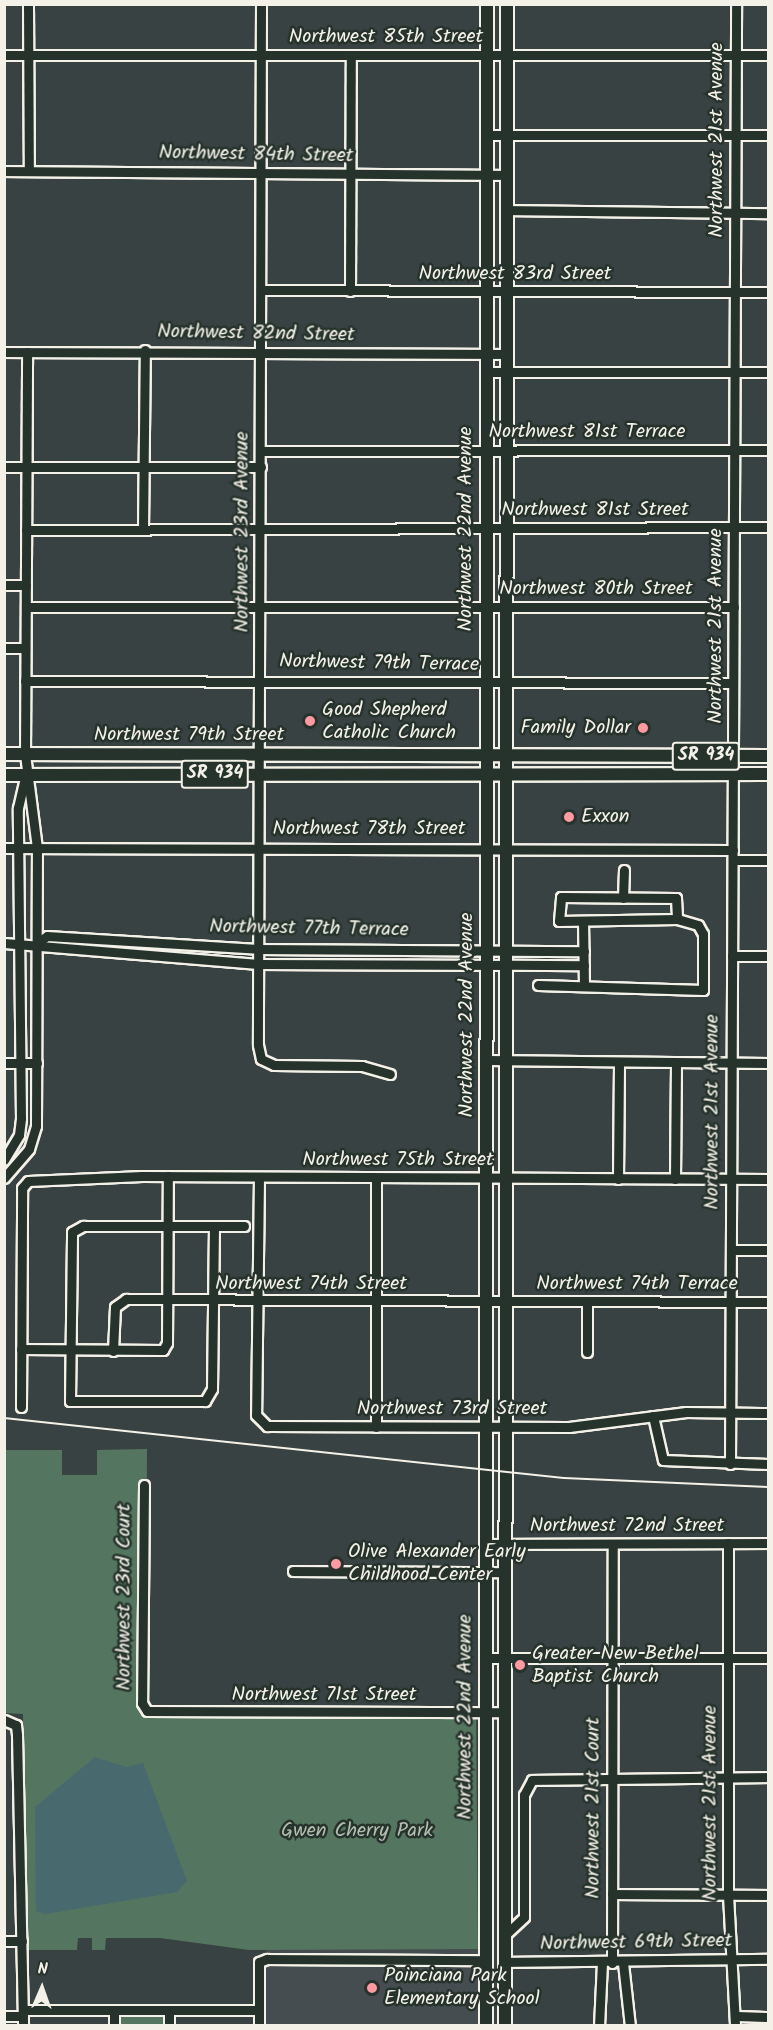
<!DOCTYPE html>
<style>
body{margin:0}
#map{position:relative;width:773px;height:2030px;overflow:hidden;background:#394242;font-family:Kalam,sans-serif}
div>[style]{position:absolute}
.built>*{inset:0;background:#464d51;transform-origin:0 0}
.green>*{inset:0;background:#54755f;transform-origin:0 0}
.water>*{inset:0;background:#48696e}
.roads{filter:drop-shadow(2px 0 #f4f1e8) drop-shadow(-2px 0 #f4f1e8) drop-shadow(0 2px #f4f1e8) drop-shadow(0 -2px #f4f1e8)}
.minor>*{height:9px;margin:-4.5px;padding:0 4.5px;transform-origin:4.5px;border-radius:4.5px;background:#26332d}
.major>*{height:12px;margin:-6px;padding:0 6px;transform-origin:6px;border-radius:6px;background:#26332d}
.rail>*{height:2px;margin:-1px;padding:0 1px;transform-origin:1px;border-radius:1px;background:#f4f1e8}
.dots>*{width:16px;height:16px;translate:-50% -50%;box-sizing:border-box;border:3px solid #26332d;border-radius:50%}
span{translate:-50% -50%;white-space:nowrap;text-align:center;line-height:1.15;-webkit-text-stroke:5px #26332d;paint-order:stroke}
.shield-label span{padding:2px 4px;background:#26332d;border:2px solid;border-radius:4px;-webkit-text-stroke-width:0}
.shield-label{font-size:18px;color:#f4f1e8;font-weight:700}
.street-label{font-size:20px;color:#f4f1e8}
.poi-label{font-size:20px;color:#f4f1e8}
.left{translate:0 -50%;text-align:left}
.right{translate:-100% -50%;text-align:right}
.park-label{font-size:20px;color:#b4bfb1}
.frame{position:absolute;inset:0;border:6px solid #f4f1e8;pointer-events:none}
.north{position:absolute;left:12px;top:1958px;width:60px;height:60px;-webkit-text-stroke:4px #26332d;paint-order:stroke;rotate:2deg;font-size:16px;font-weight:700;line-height:24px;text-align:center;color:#f4f1e8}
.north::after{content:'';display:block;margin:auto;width:21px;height:27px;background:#f4f1e8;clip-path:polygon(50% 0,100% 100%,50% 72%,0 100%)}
</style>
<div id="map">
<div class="built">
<div style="left:478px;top:1949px;width:76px;height:212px;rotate:90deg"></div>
</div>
<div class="green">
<div style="clip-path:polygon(147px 1449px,146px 1713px,476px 1712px,478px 1949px,249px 1950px,160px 1938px,106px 1938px,105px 1950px,92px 1950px,92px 1938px,78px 1938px,77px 1950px,24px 1950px,23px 1714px,5px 1713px,5px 1450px,62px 1450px,62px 1475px,97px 1475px,97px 1450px)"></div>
<div style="left:168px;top:2011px;width:14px;height:53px;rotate:90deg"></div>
</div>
<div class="water">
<div style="clip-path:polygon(95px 1757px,126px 1767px,143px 1763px,187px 1881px,177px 1892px,45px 1914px,36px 1911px,35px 1807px)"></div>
</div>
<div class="roads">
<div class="minor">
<div style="left:28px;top:4px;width:167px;rotate:89.7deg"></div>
<div style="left:261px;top:4px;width:1041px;rotate:90.17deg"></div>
<div style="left:258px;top:1045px;width:14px;rotate:78deg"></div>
<div style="left:261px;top:1059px;width:14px;rotate:25deg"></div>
<div style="left:274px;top:1065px;width:88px;rotate:0.7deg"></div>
<div style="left:362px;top:1066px;width:29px;rotate:16deg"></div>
<div style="left:4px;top:55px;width:764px"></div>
<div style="left:486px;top:135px;width:282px"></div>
<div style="left:4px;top:171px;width:503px;rotate:0.46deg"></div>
<div style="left:506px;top:210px;width:262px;rotate:0.7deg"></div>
<div style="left:261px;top:290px;width:507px;rotate:0.23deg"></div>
<div style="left:350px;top:291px;width:236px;rotate:-89.8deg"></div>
<div style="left:4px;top:352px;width:502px;rotate:0.23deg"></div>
<div style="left:485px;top:372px;width:283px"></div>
<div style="left:261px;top:451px;width:507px;rotate:-0.11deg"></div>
<div style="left:4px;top:467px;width:257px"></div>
<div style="left:143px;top:529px;width:179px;rotate:-89.4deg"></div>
<div style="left:26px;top:530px;width:742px;rotate:-0.23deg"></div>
<div style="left:4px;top:585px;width:22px"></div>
<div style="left:26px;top:607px;width:708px"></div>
<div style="left:4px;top:648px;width:21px"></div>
<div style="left:25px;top:681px;width:708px;rotate:0.16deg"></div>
<div style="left:4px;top:848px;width:729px;rotate:0.16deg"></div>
<div style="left:733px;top:860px;width:35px"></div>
<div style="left:623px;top:898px;width:28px;rotate:-88deg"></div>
<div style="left:583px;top:921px;width:65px;rotate:89.1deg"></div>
<div style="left:4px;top:943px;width:255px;rotate:4.7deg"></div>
<div style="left:258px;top:964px;width:326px;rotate:0.2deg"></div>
<div style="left:37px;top:943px;width:12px;rotate:-35deg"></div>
<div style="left:47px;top:936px;width:211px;rotate:3.5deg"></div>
<div style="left:258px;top:949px;width:326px;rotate:0.4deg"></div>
<div style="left:732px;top:956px;width:36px"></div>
<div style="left:538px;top:985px;width:165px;rotate:1.7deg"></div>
<div style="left:703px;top:990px;width:56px;rotate:-90deg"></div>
<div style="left:703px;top:934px;width:10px;rotate:-119deg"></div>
<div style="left:698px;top:925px;width:22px;rotate:-164deg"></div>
<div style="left:677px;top:919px;width:118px;rotate:179deg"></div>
<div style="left:559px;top:921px;width:24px;rotate:-85deg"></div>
<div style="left:561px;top:897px;width:115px;rotate:0.5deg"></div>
<div style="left:676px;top:898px;width:21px;rotate:87deg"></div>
<div style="left:486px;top:1060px;width:282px;rotate:0.6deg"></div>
<div style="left:4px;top:1063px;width:33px"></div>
<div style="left:4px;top:1160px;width:29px;rotate:-59deg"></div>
<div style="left:19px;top:1135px;width:17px;rotate:-83deg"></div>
<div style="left:21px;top:1118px;width:310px;rotate:-90.6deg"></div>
<div style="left:18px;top:808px;width:31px;rotate:-77deg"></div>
<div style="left:259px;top:1177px;width:238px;rotate:90.7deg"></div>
<div style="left:256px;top:1415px;width:16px;rotate:45deg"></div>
<div style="left:267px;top:1426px;width:302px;rotate:0.2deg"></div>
<div style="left:569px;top:1427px;width:118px;rotate:-7.3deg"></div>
<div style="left:686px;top:1412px;width:82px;rotate:0.7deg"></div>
<div style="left:4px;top:1178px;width:38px;rotate:-49deg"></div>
<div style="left:29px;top:1149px;width:24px;rotate:-73deg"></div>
<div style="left:36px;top:1126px;width:278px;rotate:-89.8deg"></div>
<div style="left:37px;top:848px;width:95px;rotate:-97.3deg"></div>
<div style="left:25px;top:754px;width:402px;rotate:-89.7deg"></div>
<div style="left:618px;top:1179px;width:117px;rotate:-89.5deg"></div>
<div style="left:675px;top:1179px;width:117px;rotate:-89.5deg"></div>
<div style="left:214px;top:1226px;width:163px;rotate:90.7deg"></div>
<div style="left:212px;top:1389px;width:14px;rotate:120deg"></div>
<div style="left:205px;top:1401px;width:135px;rotate:180deg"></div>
<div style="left:70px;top:1401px;width:169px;rotate:-89.3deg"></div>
<div style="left:72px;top:1232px;width:13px;rotate:-29deg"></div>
<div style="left:83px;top:1226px;width:161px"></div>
<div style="left:731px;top:1250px;width:37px"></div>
<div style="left:587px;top:1302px;width:50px;rotate:90deg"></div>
<div style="left:21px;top:1349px;width:142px;rotate:0.4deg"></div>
<div style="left:163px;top:1350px;width:8px;rotate:-60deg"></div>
<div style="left:167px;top:1343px;width:167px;rotate:-89.7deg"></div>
<div style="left:113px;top:1351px;width:44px;rotate:-87.4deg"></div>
<div style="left:115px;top:1307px;width:14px;rotate:-36deg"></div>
<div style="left:126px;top:1299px;width:642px;rotate:0.27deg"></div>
<div style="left:21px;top:1407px;width:219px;rotate:-89.7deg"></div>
<div style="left:22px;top:1188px;width:9px;rotate:-49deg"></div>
<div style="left:28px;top:1181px;width:114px;rotate:-2.5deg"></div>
<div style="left:142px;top:1176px;width:626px;rotate:0.27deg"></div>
<div style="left:653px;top:1416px;width:45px;rotate:77.2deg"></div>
<div style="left:663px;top:1460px;width:105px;rotate:2.2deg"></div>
<div style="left:376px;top:1427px;width:248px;rotate:-90deg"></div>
<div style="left:730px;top:1464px;width:1460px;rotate:-89.76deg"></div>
<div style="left:144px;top:1485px;width:218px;rotate:90.5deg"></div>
<div style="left:142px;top:1703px;width:9px;rotate:58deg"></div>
<div style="left:147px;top:1711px;width:357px;rotate:0.2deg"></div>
<div style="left:728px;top:1543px;width:352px;rotate:90deg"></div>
<div style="left:728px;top:1895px;width:131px;rotate:86.9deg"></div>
<div style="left:486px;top:1544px;width:282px;rotate:-0.2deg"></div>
<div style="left:293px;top:1571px;width:211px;rotate:0.3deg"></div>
<div style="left:485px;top:1658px;width:283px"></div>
<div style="left:4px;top:1720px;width:13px;rotate:23deg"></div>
<div style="left:16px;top:1725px;width:10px;rotate:84deg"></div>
<div style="left:17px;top:1735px;width:291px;rotate:88.8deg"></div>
<div style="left:612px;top:1894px;width:156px;rotate:0.4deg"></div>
<div style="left:505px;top:1935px;width:26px;rotate:-43deg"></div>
<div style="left:524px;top:1917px;width:122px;rotate:-90deg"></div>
<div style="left:524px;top:1795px;width:17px;rotate:-62deg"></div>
<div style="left:532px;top:1780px;width:236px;rotate:-0.7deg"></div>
<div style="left:4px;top:1941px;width:18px"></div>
<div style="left:504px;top:1962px;width:264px;rotate:-0.7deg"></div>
<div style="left:612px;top:1963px;width:419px;rotate:-89.9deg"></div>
<div style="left:623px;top:1963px;width:63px;rotate:83.7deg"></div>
<div style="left:23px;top:2010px;width:236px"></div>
<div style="left:114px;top:2010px;width:16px;rotate:90deg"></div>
<div style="left:169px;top:2010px;width:16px;rotate:90deg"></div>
<div style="left:4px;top:2016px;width:19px"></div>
<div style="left:735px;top:2016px;width:33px;rotate:2deg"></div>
<div style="left:259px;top:2026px;width:64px;rotate:-90deg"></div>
<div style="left:259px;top:1962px;width:9px;rotate:-21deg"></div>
<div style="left:267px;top:1959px;width:219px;rotate:0.3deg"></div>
<div style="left:599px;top:2026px;width:63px;rotate:-87.3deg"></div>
</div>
<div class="major">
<div style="left:4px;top:754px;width:764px;rotate:0.15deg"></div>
<div style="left:4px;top:775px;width:764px;rotate:-0.07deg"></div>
<div style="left:486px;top:2026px;width:2022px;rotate:-89.97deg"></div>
<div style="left:505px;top:2026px;width:2022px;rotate:-89.94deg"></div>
</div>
</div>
<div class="rail">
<div style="left:4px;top:1418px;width:563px;rotate:6.12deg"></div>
<div style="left:564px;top:1478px;width:204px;rotate:2.5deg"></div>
</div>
<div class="dots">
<div style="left:310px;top:721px;background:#ff9aa2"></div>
<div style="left:643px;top:728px;background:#ff9aa2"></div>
<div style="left:569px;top:817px;background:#ff9aa2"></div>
<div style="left:336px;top:1564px;background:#ff9aa2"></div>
<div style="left:520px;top:1665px;background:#ff9aa2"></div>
<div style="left:372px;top:1988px;background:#ff9aa2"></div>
</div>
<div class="shield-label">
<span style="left:706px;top:756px">SR 934</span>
<span style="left:215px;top:774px">SR 934</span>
</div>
<div class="street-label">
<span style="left:386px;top:37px">Northwest 85th Street</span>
<span style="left:717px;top:140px;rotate:-90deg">Northwest 21st Avenue</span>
<span style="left:256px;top:155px;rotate:1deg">Northwest 84th Street</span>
<span style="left:515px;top:274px">Northwest 83rd Street</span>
<span style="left:256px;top:334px;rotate:1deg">Northwest 82nd Street</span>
<span style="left:587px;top:432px">Northwest 81st Terrace</span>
<span style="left:595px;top:510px">Northwest 81st Street</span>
<span style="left:466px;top:529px;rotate:-90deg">Northwest 22nd Avenue</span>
<span style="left:243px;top:532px;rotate:-90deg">Northwest 23rd Avenue</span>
<span style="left:596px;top:589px">Northwest 80th Street</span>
<span style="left:716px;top:626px;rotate:-90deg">Northwest 21st Avenue</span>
<span style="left:379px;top:664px;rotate:1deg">Northwest 79th Terrace</span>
<span style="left:189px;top:735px">Northwest 79th Street</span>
<span style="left:369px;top:829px">Northwest 78th Street</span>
<span style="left:309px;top:929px;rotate:1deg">Northwest 77th Terrace</span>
<span style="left:467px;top:1015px;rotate:-90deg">Northwest 22nd Avenue</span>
<span style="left:713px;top:1112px;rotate:-90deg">Northwest 21st Avenue</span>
<span style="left:398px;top:1160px">Northwest 75th Street</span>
<span style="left:311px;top:1284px">Northwest 74th Street</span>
<span style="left:637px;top:1284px">Northwest 74th Terrace</span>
<span style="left:452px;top:1409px">Northwest 73rd Street</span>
<span style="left:627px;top:1526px">Northwest 72nd Street</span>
<span style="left:125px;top:1597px;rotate:-90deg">Northwest 23rd Court</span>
<span style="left:324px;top:1695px">Northwest 71st Street</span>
<span style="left:466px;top:1717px;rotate:-90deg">Northwest 22nd Avenue</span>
<span style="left:711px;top:1803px;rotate:-90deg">Northwest 21st Avenue</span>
<span style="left:594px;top:1808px;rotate:-90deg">Northwest 21st Court</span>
<span style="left:636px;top:1943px;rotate:-1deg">Northwest 69th Street</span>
</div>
<div class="poi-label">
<span class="left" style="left:322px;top:722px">Good Shepherd<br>Catholic Church</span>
<span class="right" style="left:631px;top:728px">Family Dollar</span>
<span class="left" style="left:581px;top:817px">Exxon</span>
<span class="left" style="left:348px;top:1564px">Olive Alexander Early<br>Childhood Center</span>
<span class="left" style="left:532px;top:1666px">Greater New Bethel<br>Baptist Church</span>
<span class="left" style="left:384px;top:1988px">Poinciana Park<br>Elementary School</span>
</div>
<div class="park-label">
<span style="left:357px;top:1831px">Gwen Cherry Park</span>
</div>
<div class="frame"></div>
<div class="north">N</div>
</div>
